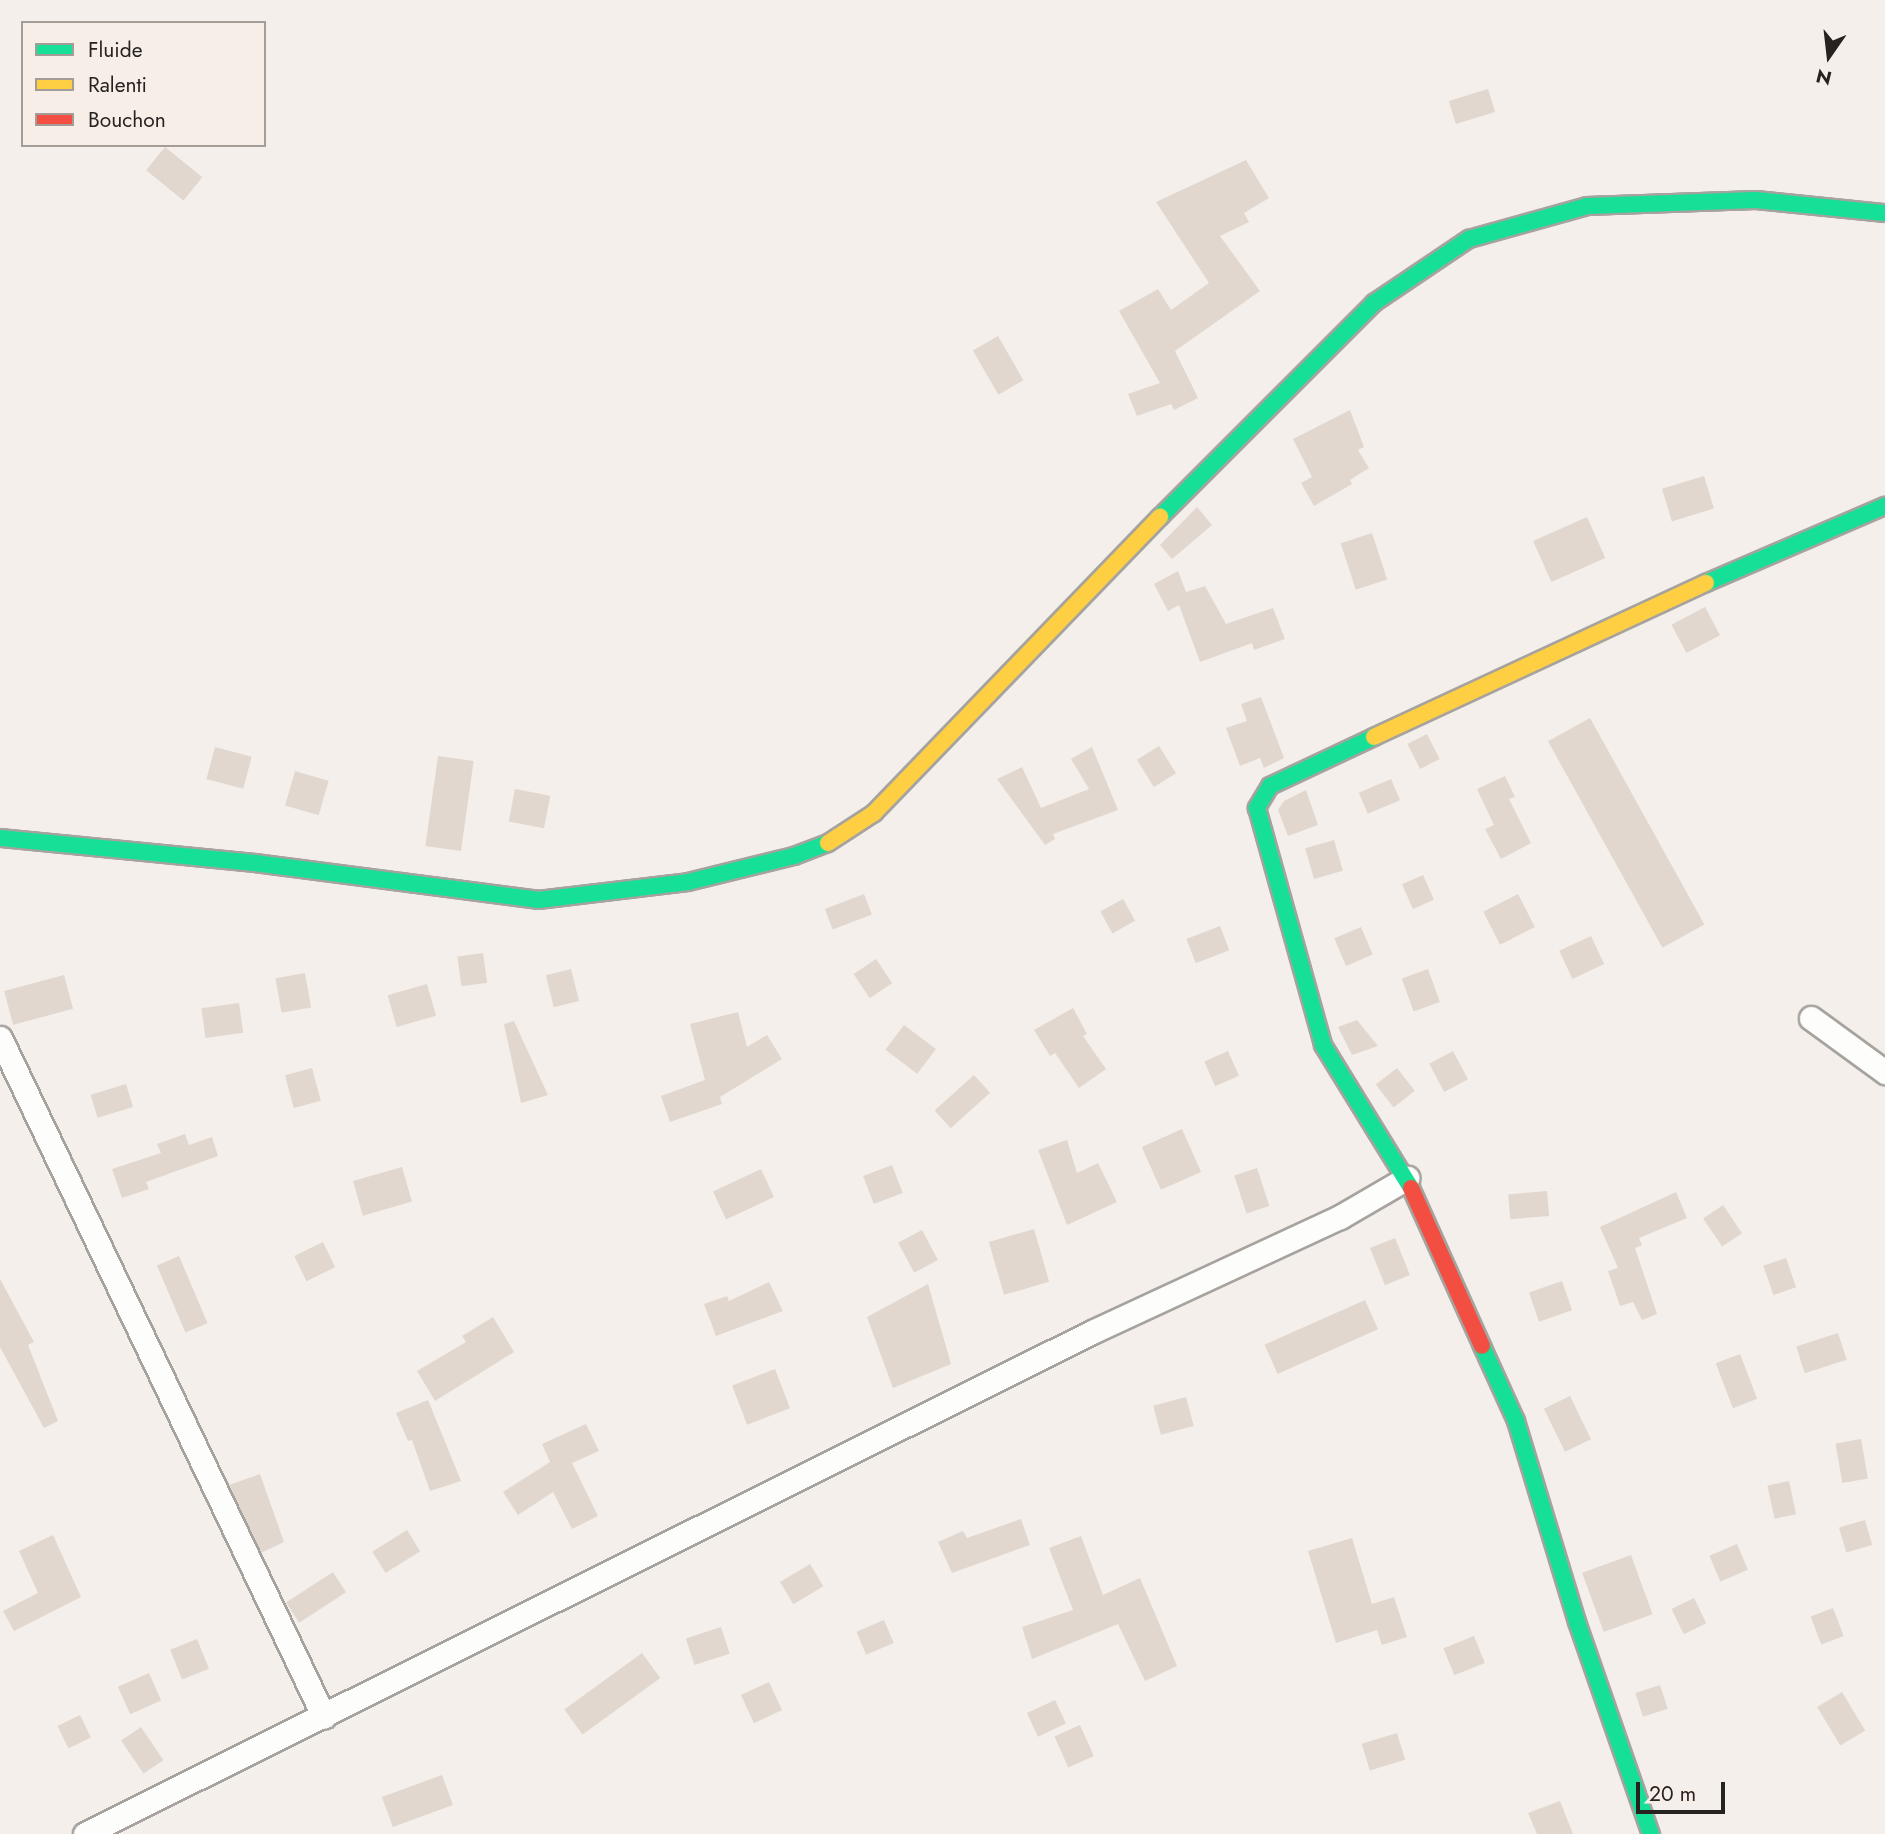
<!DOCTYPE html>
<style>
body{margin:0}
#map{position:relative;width:1885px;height:1834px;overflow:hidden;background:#f4efea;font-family:Jost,sans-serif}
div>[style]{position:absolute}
.building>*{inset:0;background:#e1d7cf;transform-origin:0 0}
.roads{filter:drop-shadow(2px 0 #a6a39f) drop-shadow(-2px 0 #a6a39f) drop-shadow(0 2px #a6a39f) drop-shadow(0 -2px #a6a39f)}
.street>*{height:23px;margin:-11.5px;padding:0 11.5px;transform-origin:11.5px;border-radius:11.5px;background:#fdfdfc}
.fast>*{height:16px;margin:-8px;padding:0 8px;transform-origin:8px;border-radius:8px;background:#16e098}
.slow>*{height:16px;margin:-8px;padding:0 8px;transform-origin:8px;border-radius:8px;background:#ffcf43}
.jam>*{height:16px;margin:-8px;padding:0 8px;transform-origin:8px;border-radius:8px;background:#f24e42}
span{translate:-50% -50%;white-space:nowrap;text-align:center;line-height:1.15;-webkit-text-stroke:7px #f7eee7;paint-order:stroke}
.legend{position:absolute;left:21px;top:21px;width:245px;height:126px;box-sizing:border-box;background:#f7eee7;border:2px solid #a39c97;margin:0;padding:9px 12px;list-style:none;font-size:21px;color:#262220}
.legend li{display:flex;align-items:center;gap:14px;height:35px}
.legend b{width:35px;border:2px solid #a39c97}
.north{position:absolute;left:1794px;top:21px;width:70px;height:70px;-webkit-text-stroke:5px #f7eee7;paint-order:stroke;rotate:194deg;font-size:19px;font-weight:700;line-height:28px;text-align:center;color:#262220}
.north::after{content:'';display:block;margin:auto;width:24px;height:32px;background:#262220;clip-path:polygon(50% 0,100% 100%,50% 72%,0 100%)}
.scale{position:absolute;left:1636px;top:1782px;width:89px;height:32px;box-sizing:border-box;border:4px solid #262220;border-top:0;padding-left:9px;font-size:21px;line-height:24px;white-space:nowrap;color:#262220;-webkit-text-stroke:5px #f7eee7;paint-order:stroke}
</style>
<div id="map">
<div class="building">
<div style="left:1488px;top:89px;width:24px;height:41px;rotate:73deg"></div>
<div style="left:165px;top:147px;width:48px;height:30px;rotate:39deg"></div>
<div style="clip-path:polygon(1246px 160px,1269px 198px,1244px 213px,1249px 222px,1220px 236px,1260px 291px,1175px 351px,1198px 398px,1174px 410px,1171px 404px,1137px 416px,1128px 394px,1160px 383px,1119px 311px,1158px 289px,1171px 310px,1209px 283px,1156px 202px)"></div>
<div style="left:998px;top:336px;width:51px;height:29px;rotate:60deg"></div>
<div style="clip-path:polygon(1350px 410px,1364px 447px,1358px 450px,1369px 468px,1350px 480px,1352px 484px,1314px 506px,1301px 483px,1312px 477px,1293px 439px)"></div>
<div style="left:1704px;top:476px;width:34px;height:44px;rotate:73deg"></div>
<div style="clip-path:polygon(1197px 507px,1212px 525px,1172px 559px,1160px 545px)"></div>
<div style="left:1587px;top:517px;width:45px;height:59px;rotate:66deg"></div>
<div style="left:1372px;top:533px;width:49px;height:33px;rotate:72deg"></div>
<div style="clip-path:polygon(1178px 571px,1186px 592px,1205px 586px,1226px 624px,1273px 608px,1285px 639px,1254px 650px,1252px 643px,1200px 662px,1179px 605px,1168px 611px,1154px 584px)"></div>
<div style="left:1705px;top:607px;width:32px;height:38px;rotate:62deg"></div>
<div style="clip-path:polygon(1261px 697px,1284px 758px,1264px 768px,1260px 758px,1240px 766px,1226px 728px,1247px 721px,1241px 704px)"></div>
<div style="left:1590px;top:718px;width:236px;height:48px;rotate:61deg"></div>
<div style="left:1427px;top:734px;width:28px;height:22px;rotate:63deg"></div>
<div style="left:1159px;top:746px;width:32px;height:26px;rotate:58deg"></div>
<div style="left:215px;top:747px;width:38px;height:33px;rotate:15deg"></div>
<div style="clip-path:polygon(1092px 747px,1118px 810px,1053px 834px,1055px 839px,1045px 845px,997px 779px,1022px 767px,1041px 808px,1089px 789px,1071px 759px)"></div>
<div style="left:438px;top:756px;width:36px;height:91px;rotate:8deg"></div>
<div style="left:295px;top:771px;width:35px;height:36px;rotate:16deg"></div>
<div style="clip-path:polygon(1505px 776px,1515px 797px,1509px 799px,1531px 843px,1501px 859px,1485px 829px,1494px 825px,1477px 789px)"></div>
<div style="left:1391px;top:779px;width:23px;height:35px;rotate:67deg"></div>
<div style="left:515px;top:789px;width:36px;height:33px;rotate:11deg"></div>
<div style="clip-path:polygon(1306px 790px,1318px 825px,1288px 836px,1278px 810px,1284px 801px)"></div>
<div style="left:1334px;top:840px;width:32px;height:30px;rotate:74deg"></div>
<div style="left:1423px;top:875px;width:27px;height:23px;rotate:66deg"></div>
<div style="left:864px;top:894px;width:22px;height:42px;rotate:69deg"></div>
<div style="left:1518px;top:894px;width:37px;height:39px;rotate:63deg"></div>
<div style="left:1123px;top:899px;width:25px;height:26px;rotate:61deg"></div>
<div style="left:1220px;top:926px;width:26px;height:36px;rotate:69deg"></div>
<div style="left:1361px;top:927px;width:30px;height:29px;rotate:67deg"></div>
<div style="left:1591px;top:936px;width:31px;height:35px;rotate:65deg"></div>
<div style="left:483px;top:953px;width:30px;height:26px;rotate:82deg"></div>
<div style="left:876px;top:959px;width:29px;height:27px;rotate:56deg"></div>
<div style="left:571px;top:969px;width:33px;height:26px;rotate:76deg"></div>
<div style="left:1428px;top:969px;width:35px;height:28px;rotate:70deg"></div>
<div style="left:305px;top:973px;width:35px;height:30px;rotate:80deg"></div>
<div style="left:64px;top:975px;width:35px;height:62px;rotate:75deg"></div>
<div style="left:427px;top:984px;width:33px;height:41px;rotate:74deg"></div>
<div style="left:239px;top:1003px;width:30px;height:38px;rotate:82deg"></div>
<div style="clip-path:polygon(1073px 1008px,1087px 1034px,1083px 1036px,1106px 1069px,1079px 1088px,1055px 1053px,1050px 1056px,1034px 1030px)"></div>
<div style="clip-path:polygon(738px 1012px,747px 1047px,767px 1035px,782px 1059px,720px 1097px,722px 1104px,670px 1122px,661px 1096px,705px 1080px,690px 1024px)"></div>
<div style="clip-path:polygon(1357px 1020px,1378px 1046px,1352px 1055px,1338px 1027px)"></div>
<div style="clip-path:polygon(514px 1021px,548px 1095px,521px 1103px,504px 1024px)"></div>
<div style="left:904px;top:1025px;width:40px;height:31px;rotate:37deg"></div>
<div style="left:1228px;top:1051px;width:27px;height:26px;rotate:66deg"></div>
<div style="left:1453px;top:1051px;width:32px;height:27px;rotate:62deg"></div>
<div style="left:312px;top:1068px;width:34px;height:28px;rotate:75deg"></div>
<div style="left:1397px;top:1068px;width:29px;height:27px;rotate:52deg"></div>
<div style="left:974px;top:1075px;width:24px;height:53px;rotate:48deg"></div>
<div style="left:126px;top:1084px;width:24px;height:37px;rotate:73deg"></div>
<div style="left:1182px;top:1129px;width:47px;height:44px;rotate:66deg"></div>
<div style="clip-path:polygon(185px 1134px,189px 1145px,212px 1137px,218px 1156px,146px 1182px,149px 1189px,122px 1198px,112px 1169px,161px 1153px,157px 1144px)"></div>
<div style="clip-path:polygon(1067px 1140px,1077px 1173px,1098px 1163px,1117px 1202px,1067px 1225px,1038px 1150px)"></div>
<div style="left:892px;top:1165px;width:30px;height:31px;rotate:69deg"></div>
<div style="left:402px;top:1167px;width:36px;height:51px;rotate:74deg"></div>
<div style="left:1257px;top:1168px;width:40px;height:24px;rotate:72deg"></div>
<div style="left:761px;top:1169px;width:31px;height:53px;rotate:65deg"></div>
<div style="left:1547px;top:1191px;width:25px;height:39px;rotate:85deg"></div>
<div style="clip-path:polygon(1676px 1192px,1687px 1218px,1639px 1238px,1642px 1245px,1635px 1248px,1657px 1314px,1642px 1320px,1633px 1302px,1620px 1306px,1608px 1271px,1618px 1268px,1600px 1227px)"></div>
<div style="left:1723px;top:1205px;width:34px;height:24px;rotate:56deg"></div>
<div style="left:1034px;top:1229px;width:55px;height:47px;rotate:74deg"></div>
<div style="left:922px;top:1230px;width:34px;height:27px;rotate:62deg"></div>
<div style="left:1395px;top:1238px;width:40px;height:27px;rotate:68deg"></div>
<div style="left:323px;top:1242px;width:28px;height:32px;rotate:64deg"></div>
<div style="left:179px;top:1256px;width:73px;height:24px;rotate:67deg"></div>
<div style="left:1786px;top:1258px;width:31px;height:24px;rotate:71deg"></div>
<div style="clip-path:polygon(0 1279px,34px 1342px,28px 1345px,58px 1421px,44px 1428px,0 1347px)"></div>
<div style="left:1562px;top:1281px;width:31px;height:35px;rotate:71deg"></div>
<div style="clip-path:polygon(769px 1282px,783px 1311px,716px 1336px,704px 1304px,727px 1296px,729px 1301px)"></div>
<div style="clip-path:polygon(928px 1284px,951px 1364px,893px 1388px,867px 1317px)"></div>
<div style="left:1365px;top:1300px;width:32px;height:110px;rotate:66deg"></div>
<div style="clip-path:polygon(493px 1317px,514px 1352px,435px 1401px,417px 1371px,466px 1342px,462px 1336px)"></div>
<div style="left:1838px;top:1333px;width:28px;height:44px;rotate:72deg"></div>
<div style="left:1740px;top:1354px;width:48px;height:26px;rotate:69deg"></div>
<div style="left:775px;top:1369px;width:42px;height:46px;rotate:69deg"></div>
<div style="left:1570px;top:1396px;width:48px;height:29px;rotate:64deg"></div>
<div style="left:1186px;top:1397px;width:30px;height:34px;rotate:75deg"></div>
<div style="clip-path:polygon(428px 1400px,461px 1481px,430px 1491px,412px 1440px,408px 1441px,396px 1413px)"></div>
<div style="clip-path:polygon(586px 1424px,599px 1451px,572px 1463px,598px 1516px,572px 1529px,553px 1492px,518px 1515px,503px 1492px,550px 1462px,542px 1444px)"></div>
<div style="left:1861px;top:1439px;width:40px;height:26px;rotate:80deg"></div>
<div style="clip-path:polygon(260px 1474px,284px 1542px,261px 1553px,229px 1485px)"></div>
<div style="left:1789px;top:1481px;width:34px;height:22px;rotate:78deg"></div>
<div style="clip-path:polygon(1021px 1519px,1030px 1545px,952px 1573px,938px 1542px,963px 1531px,967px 1538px)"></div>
<div style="left:1865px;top:1520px;width:26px;height:27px;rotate:74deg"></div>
<div style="left:407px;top:1530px;width:25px;height:41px;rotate:58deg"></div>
<div style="clip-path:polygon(53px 1535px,81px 1597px,14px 1631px,3px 1611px,38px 1593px,19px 1551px)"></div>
<div style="clip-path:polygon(1081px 1536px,1103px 1595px,1140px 1578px,1177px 1666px,1145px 1681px,1118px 1624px,1032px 1659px,1022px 1627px,1073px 1610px,1049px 1548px)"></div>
<div style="clip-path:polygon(1352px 1538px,1372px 1604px,1394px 1597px,1407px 1637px,1382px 1645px,1377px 1630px,1336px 1643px,1308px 1551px)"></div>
<div style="left:1737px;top:1544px;width:28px;height:30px;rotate:67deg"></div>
<div style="left:1631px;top:1555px;width:63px;height:52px;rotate:70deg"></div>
<div style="left:810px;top:1564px;width:26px;height:35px;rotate:59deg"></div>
<div style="left:333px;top:1572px;width:24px;height:56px;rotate:57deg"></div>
<div style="left:1694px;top:1598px;width:28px;height:25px;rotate:64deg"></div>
<div style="left:1833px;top:1608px;width:30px;height:24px;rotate:69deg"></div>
<div style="left:884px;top:1620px;width:25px;height:30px;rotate:67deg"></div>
<div style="left:721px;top:1627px;width:28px;height:37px;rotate:72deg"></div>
<div style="left:1474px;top:1636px;width:29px;height:33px;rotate:68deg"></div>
<div style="left:197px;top:1639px;width:32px;height:29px;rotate:68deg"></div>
<div style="left:642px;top:1653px;width:31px;height:96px;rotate:54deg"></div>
<div style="left:149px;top:1673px;width:30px;height:34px;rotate:66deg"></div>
<div style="left:769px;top:1682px;width:31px;height:31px;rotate:65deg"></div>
<div style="left:1660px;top:1685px;width:25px;height:26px;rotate:72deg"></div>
<div style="left:1842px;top:1692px;width:45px;height:29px;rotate:59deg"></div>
<div style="left:1055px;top:1700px;width:26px;height:31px;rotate:65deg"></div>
<div style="left:80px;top:1715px;width:25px;height:25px;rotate:64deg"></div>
<div style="left:1080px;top:1725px;width:34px;height:28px;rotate:66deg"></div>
<div style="left:141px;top:1727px;width:40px;height:24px;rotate:56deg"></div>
<div style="left:1397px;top:1733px;width:28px;height:37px;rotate:73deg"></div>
<div style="left:442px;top:1775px;width:32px;height:64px;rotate:70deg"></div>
<div style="clip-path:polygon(1560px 1801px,1573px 1834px,1537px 1834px,1528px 1813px)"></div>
</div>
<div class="roads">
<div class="street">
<div style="left:1811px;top:1018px;width:92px;rotate:36.1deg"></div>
<div style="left:0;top:1038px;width:752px;rotate:64.49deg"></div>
<div style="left:85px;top:1834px;width:1127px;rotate:-26.5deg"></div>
<div style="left:1094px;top:1331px;width:271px;rotate:-24.9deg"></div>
<div style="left:1340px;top:1217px;width:78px;rotate:-30.2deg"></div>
</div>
<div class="fast">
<div style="left:1160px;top:517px;width:303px;rotate:-45deg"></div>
<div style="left:1374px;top:303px;width:115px;rotate:-34deg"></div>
<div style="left:1469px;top:239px;width:123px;rotate:-15.6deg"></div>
<div style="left:1587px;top:206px;width:169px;rotate:-2deg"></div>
<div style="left:1756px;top:200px;width:130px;rotate:5.8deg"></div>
<div style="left:1706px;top:583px;width:195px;rotate:-23.3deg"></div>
<div style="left:1374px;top:737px;width:115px;rotate:154.8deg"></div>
<div style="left:1270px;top:786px;width:26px;rotate:121deg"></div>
<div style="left:1257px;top:808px;width:246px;rotate:74.4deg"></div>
<div style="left:1323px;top:1045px;width:168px;rotate:58.4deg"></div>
<div style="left:0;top:838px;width:256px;rotate:5.6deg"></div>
<div style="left:255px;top:863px;width:285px;rotate:7.4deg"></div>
<div style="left:538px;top:900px;width:151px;rotate:-6.8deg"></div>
<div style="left:688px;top:882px;width:109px;rotate:-13.8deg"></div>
<div style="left:794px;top:856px;width:36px;rotate:-21deg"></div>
<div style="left:1482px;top:1346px;width:82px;rotate:65.6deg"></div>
<div style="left:1516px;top:1421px;width:210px;rotate:73.1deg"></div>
<div style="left:1577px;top:1622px;width:225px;rotate:70.8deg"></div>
</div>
<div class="slow">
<div style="left:1374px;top:737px;width:366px;rotate:-24.9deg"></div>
<div style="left:828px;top:843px;width:55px;rotate:-33.1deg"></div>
<div style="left:874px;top:813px;width:412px;rotate:-46deg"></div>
</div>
<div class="jam">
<div style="left:1411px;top:1188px;width:173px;rotate:65.8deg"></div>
</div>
</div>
<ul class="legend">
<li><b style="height:9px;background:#16e098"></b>Fluide</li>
<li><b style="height:9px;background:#ffcf43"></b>Ralenti</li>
<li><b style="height:9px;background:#f24e42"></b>Bouchon</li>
</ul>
<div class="north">N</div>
<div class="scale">20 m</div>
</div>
